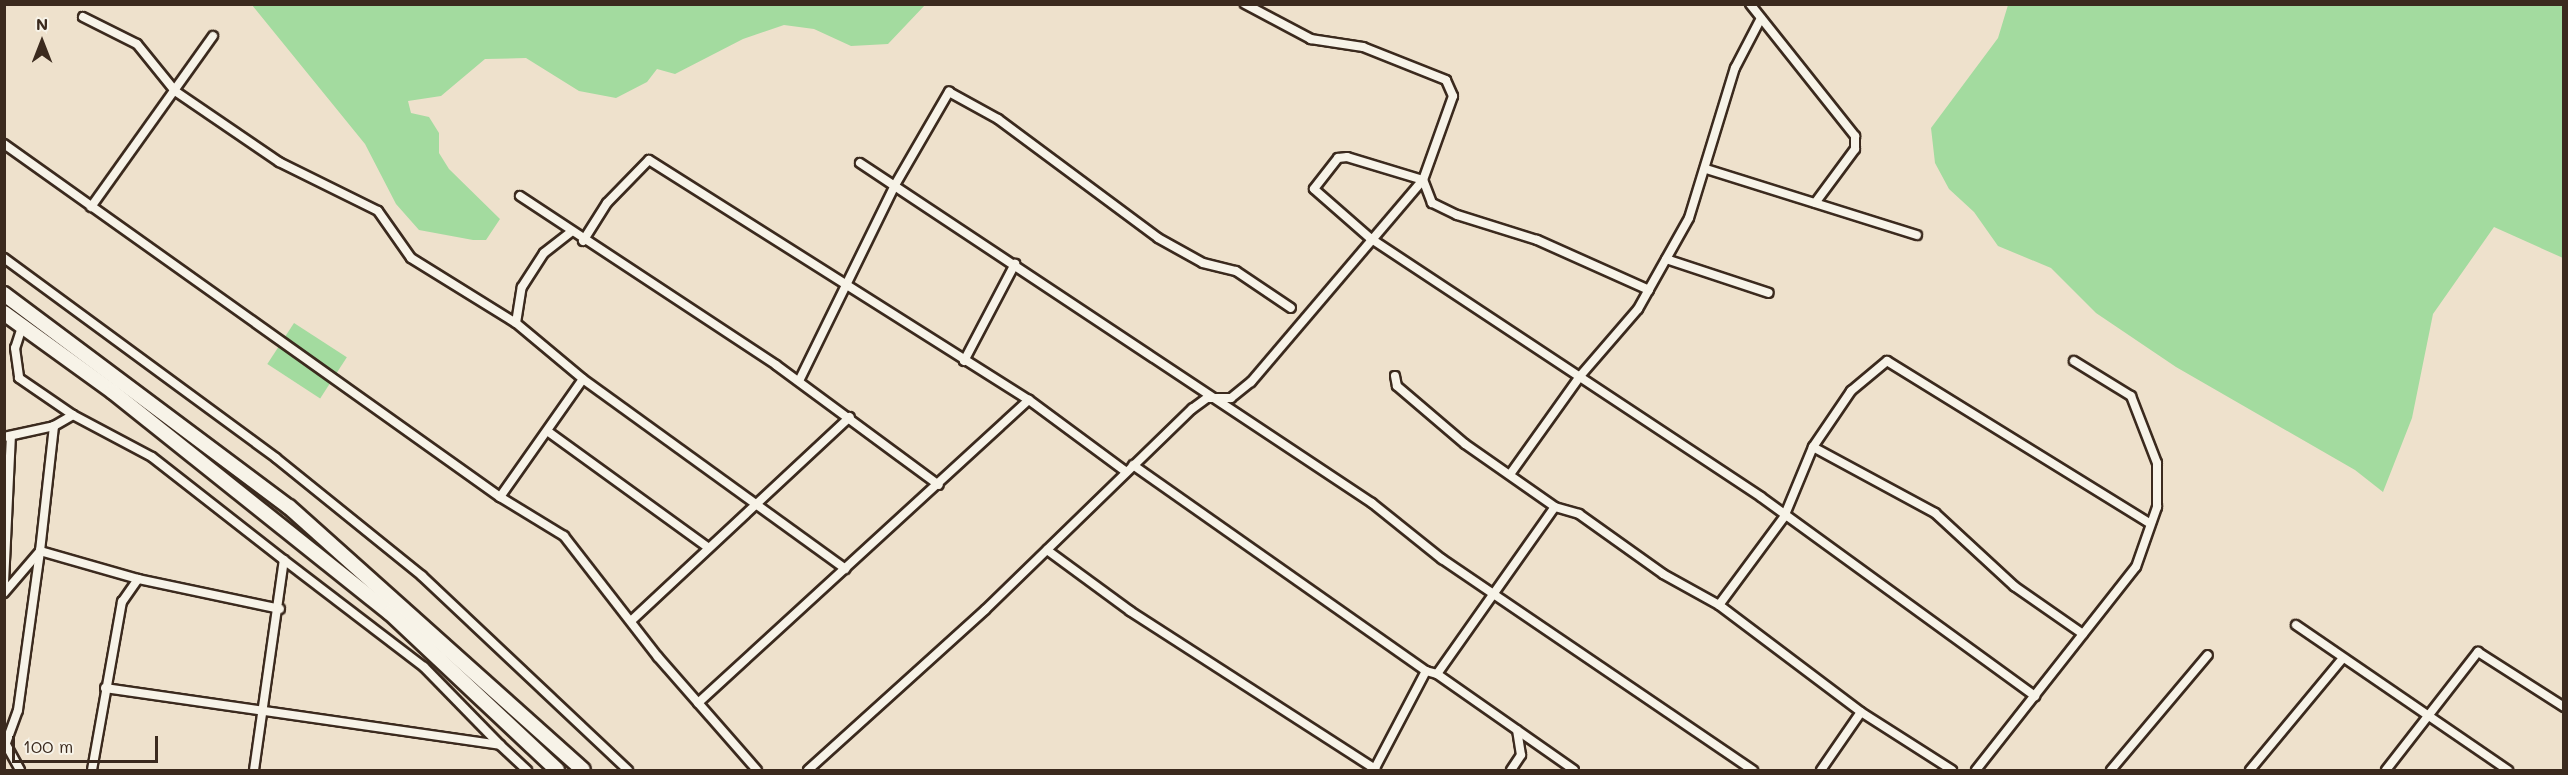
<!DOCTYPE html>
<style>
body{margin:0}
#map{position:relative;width:2568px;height:775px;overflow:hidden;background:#eee1cc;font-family:Mali,sans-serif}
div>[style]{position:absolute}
.green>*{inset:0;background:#a3db9f;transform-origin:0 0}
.roads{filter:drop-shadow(2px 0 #3b2a1e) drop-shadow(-2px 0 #3b2a1e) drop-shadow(0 2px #3b2a1e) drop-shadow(0 -2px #3b2a1e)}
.minor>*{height:8px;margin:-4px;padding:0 4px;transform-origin:4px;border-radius:4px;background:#f7f3e8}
.primary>*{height:14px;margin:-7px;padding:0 7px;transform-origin:7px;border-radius:7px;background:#f7f3e8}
span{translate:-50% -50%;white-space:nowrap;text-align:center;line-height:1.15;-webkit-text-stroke:6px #f7f3e8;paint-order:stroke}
.frame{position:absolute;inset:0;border:6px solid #3b2a1e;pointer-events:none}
.north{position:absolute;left:12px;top:12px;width:60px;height:60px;-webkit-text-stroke:4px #f7f3e8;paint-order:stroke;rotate:0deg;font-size:16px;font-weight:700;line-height:24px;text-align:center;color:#3b2a1e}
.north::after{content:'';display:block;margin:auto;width:21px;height:27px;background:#3b2a1e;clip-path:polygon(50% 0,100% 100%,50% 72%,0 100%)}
.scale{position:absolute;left:12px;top:736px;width:146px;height:27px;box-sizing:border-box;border:3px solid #3b2a1e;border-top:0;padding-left:8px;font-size:18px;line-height:21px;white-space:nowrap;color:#3b2a1e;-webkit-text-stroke:4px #f7f3e8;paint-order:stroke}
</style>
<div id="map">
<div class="green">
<div style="clip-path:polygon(252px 5px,252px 4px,925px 5px,888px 44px,851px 46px,814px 29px,784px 25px,743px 39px,675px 74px,657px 69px,647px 82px,616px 98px,579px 91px,526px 58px,485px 59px,441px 96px,408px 101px,411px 113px,429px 117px,439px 133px,439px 153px,449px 169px,500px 219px,486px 240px,473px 240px,419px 230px,396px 204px,365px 144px)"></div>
<div style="clip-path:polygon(2008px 5px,2563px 5px,2563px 258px,2494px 227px,2433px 314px,2412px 418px,2383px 492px,2355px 470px,2176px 367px,2096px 313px,2051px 268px,1998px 246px,1974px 212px,1949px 189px,1935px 163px,1931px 128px,1998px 38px)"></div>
<div style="left:294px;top:323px;width:63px;height:49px;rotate:33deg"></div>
</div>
<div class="roads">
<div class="minor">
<div style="left:1750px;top:4px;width:169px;rotate:51.5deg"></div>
<div style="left:1855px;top:136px;width:13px;rotate:90deg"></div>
<div style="left:1855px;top:149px;width:67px;rotate:126.5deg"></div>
<div style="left:83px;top:17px;width:60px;rotate:26.6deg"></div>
<div style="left:137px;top:44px;width:60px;rotate:51deg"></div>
<div style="left:175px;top:91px;width:126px;rotate:34.3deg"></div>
<div style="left:279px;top:162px;width:110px;rotate:26.3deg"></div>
<div style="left:378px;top:211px;width:57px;rotate:54.9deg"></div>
<div style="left:411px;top:258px;width:123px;rotate:31.8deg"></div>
<div style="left:516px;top:323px;width:87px;rotate:39.9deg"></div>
<div style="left:583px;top:379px;width:324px;rotate:35.9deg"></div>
<div style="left:4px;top:144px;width:609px;rotate:35.44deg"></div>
<div style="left:500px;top:497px;width:75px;rotate:31.4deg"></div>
<div style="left:564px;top:536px;width:153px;rotate:52.2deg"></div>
<div style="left:658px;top:657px;width:150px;rotate:48.8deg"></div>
<div style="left:860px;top:163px;width:615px;rotate:33.59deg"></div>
<div style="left:1372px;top:503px;width:90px;rotate:38.7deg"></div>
<div style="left:1442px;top:559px;width:376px;rotate:34.2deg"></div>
<div style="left:1706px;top:169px;width:221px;rotate:17.4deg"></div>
<div style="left:520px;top:196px;width:307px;rotate:33.4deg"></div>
<div style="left:776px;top:365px;width:202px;rotate:36.4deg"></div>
<div style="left:91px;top:207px;width:210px;rotate:-54.5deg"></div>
<div style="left:583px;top:241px;width:45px;rotate:-57.7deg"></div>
<div style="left:607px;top:203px;width:60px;rotate:-45.7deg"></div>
<div style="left:649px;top:160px;width:449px;rotate:32.3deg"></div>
<div style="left:1029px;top:400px;width:119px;rotate:36.5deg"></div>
<div style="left:4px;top:258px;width:338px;rotate:36.3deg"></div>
<div style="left:276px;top:458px;width:188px;rotate:38.9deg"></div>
<div style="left:422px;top:576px;width:283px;rotate:43.3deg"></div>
<div style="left:1666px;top:259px;width:108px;rotate:18.3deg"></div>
<div style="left:1649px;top:290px;width:123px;rotate:-155.9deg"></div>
<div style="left:1537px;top:240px;width:84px;rotate:-162.6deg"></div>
<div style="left:1457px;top:215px;width:28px;rotate:-154deg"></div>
<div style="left:1432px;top:203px;width:25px;rotate:-111deg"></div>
<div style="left:1423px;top:180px;width:79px;rotate:-163.2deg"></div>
<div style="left:1347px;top:157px;width:9px;rotate:174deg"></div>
<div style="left:1338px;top:158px;width:39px;rotate:128deg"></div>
<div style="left:1314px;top:189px;width:74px;rotate:41.2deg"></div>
<div style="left:1370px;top:238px;width:469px;rotate:33.5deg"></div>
<div style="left:1761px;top:497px;width:339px;rotate:36deg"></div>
<div style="left:516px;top:323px;width:36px;rotate:-81deg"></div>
<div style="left:522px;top:287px;width:40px;rotate:-57.1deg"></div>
<div style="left:544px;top:253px;width:34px;rotate:-38deg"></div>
<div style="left:22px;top:327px;width:22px;rotate:108deg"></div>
<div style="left:15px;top:348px;width:30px;rotate:82deg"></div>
<div style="left:19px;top:378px;width:65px;rotate:34.4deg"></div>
<div style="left:964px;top:361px;width:110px;rotate:-62.3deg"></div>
<div style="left:1395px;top:376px;width:10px;rotate:79deg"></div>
<div style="left:1397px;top:386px;width:89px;rotate:40.5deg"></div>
<div style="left:1465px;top:444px;width:110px;rotate:35deg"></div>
<div style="left:1555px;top:507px;width:25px;rotate:16deg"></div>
<div style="left:1579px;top:514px;width:103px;rotate:35.5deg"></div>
<div style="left:1663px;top:574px;width:64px;rotate:29deg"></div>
<div style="left:1719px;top:605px;width:178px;rotate:37deg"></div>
<div style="left:1861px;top:712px;width:108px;rotate:32.5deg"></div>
<div style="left:799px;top:381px;width:218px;rotate:-63.9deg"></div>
<div style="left:895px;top:185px;width:108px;rotate:-59.9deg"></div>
<div style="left:949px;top:92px;width:56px;rotate:28.9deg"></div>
<div style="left:998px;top:119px;width:199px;rotate:36.6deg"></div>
<div style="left:1158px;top:238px;width:51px;rotate:29.1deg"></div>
<div style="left:1203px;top:263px;width:34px;rotate:14deg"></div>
<div style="left:1236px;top:271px;width:66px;rotate:33.9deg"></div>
<div style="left:550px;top:433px;width:196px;rotate:35.9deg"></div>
<div style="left:4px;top:437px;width:51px;rotate:-12.4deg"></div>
<div style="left:54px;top:426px;width:22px;rotate:-30deg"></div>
<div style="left:73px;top:415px;width:89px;rotate:28deg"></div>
<div style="left:152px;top:457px;width:167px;rotate:38deg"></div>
<div style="left:1813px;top:447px;width:139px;rotate:28.4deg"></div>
<div style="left:1935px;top:513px;width:108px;rotate:42.7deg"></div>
<div style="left:2014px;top:586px;width:84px;rotate:34.8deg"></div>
<div style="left:1133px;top:465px;width:358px;rotate:35.1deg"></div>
<div style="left:1511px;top:473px;width:120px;rotate:-54.5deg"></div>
<div style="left:1581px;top:375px;width:87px;rotate:-49.2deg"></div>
<div style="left:1638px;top:309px;width:104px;rotate:-60.7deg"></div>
<div style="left:1689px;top:218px;width:157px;rotate:-73deg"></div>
<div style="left:1735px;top:68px;width:56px;rotate:-62.5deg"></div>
<div style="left:500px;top:497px;width:144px;rotate:-54.9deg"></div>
<div style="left:1047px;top:550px;width:103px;rotate:36.3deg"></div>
<div style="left:1130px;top:611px;width:292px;rotate:32.8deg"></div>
<div style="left:4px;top:583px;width:146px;rotate:-87.3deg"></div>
<div style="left:4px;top:593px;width:55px;rotate:-49.4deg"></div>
<div style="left:40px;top:551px;width:126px;rotate:-83.6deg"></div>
<div style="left:1719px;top:605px;width:109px;rotate:-53.5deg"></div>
<div style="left:1784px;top:517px;width:76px;rotate:-67.5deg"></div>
<div style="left:1813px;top:447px;width:68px;rotate:-55.8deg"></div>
<div style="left:1851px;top:391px;width:47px;rotate:-39.8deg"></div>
<div style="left:1887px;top:361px;width:308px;rotate:31.7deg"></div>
<div style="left:631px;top:621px;width:299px;rotate:-43deg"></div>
<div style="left:2296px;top:625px;width:257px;rotate:34.4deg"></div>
<div style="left:1437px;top:674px;width:167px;rotate:35deg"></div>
<div style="left:105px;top:688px;width:399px;rotate:8.2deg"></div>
<div style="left:500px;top:745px;width:37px;rotate:43deg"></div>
<div style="left:698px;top:703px;width:449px;rotate:-42.5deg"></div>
<div style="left:4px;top:741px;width:33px;rotate:61deg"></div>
<div style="left:6px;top:743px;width:35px;rotate:-70deg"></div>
<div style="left:18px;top:710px;width:161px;rotate:-82.1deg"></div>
<div style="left:40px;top:551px;width:102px;rotate:15.9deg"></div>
<div style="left:92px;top:770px;width:171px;rotate:-79.9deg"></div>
<div style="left:122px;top:602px;width:28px;rotate:-55deg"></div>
<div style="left:138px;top:579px;width:145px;rotate:11.9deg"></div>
<div style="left:254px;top:770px;width:212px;rotate:-81.9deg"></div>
<div style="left:284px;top:560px;width:176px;rotate:37.4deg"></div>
<div style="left:424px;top:667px;width:109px;rotate:45.7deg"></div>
<div style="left:808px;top:770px;width:239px;rotate:-42.1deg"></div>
<div style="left:985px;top:610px;width:289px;rotate:-44.2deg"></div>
<div style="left:1192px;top:409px;width:19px;rotate:-36deg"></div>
<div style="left:1207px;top:398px;width:24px"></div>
<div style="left:1231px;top:398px;width:26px;rotate:-39deg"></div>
<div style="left:1251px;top:382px;width:265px;rotate:-49.6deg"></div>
<div style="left:1423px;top:180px;width:89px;rotate:-70.3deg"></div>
<div style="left:1453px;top:96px;width:17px;rotate:-114deg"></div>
<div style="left:1446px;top:80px;width:89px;rotate:-158.3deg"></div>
<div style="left:1363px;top:47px;width:53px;rotate:-171.3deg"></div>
<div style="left:1311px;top:39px;width:75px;rotate:-152.1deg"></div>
<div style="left:1374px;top:770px;width:112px;rotate:-62.3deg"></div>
<div style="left:1426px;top:671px;width:11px;rotate:15deg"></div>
<div style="left:1437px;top:674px;width:204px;rotate:-54.8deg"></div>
<div style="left:1511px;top:770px;width:18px;rotate:-56deg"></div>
<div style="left:1521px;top:755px;width:25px;rotate:-99deg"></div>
<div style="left:1821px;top:770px;width:70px;rotate:-55.4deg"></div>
<div style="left:1976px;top:770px;width:258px;rotate:-51.8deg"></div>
<div style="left:2136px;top:567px;width:64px;rotate:-70.7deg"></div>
<div style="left:2157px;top:507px;width:44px;rotate:-90deg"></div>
<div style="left:2157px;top:463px;width:72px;rotate:-111.2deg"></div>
<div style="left:2131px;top:396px;width:67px;rotate:-148.4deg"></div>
<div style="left:2111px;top:770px;width:150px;rotate:-49.9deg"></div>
<div style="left:2250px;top:770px;width:144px;rotate:-50.3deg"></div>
<div style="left:2386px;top:770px;width:150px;rotate:-52.1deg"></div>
<div style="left:2478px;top:652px;width:102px;rotate:32.6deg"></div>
</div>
<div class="primary">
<div style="left:4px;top:294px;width:356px;rotate:36.8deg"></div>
<div style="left:289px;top:507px;width:394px;rotate:41.8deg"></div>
<div style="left:4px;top:313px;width:135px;rotate:35.9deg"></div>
<div style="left:113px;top:392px;width:354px;rotate:38.6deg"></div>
<div style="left:390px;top:613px;width:229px;rotate:43.2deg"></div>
</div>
</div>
<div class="frame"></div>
<div class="north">N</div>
<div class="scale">100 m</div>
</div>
